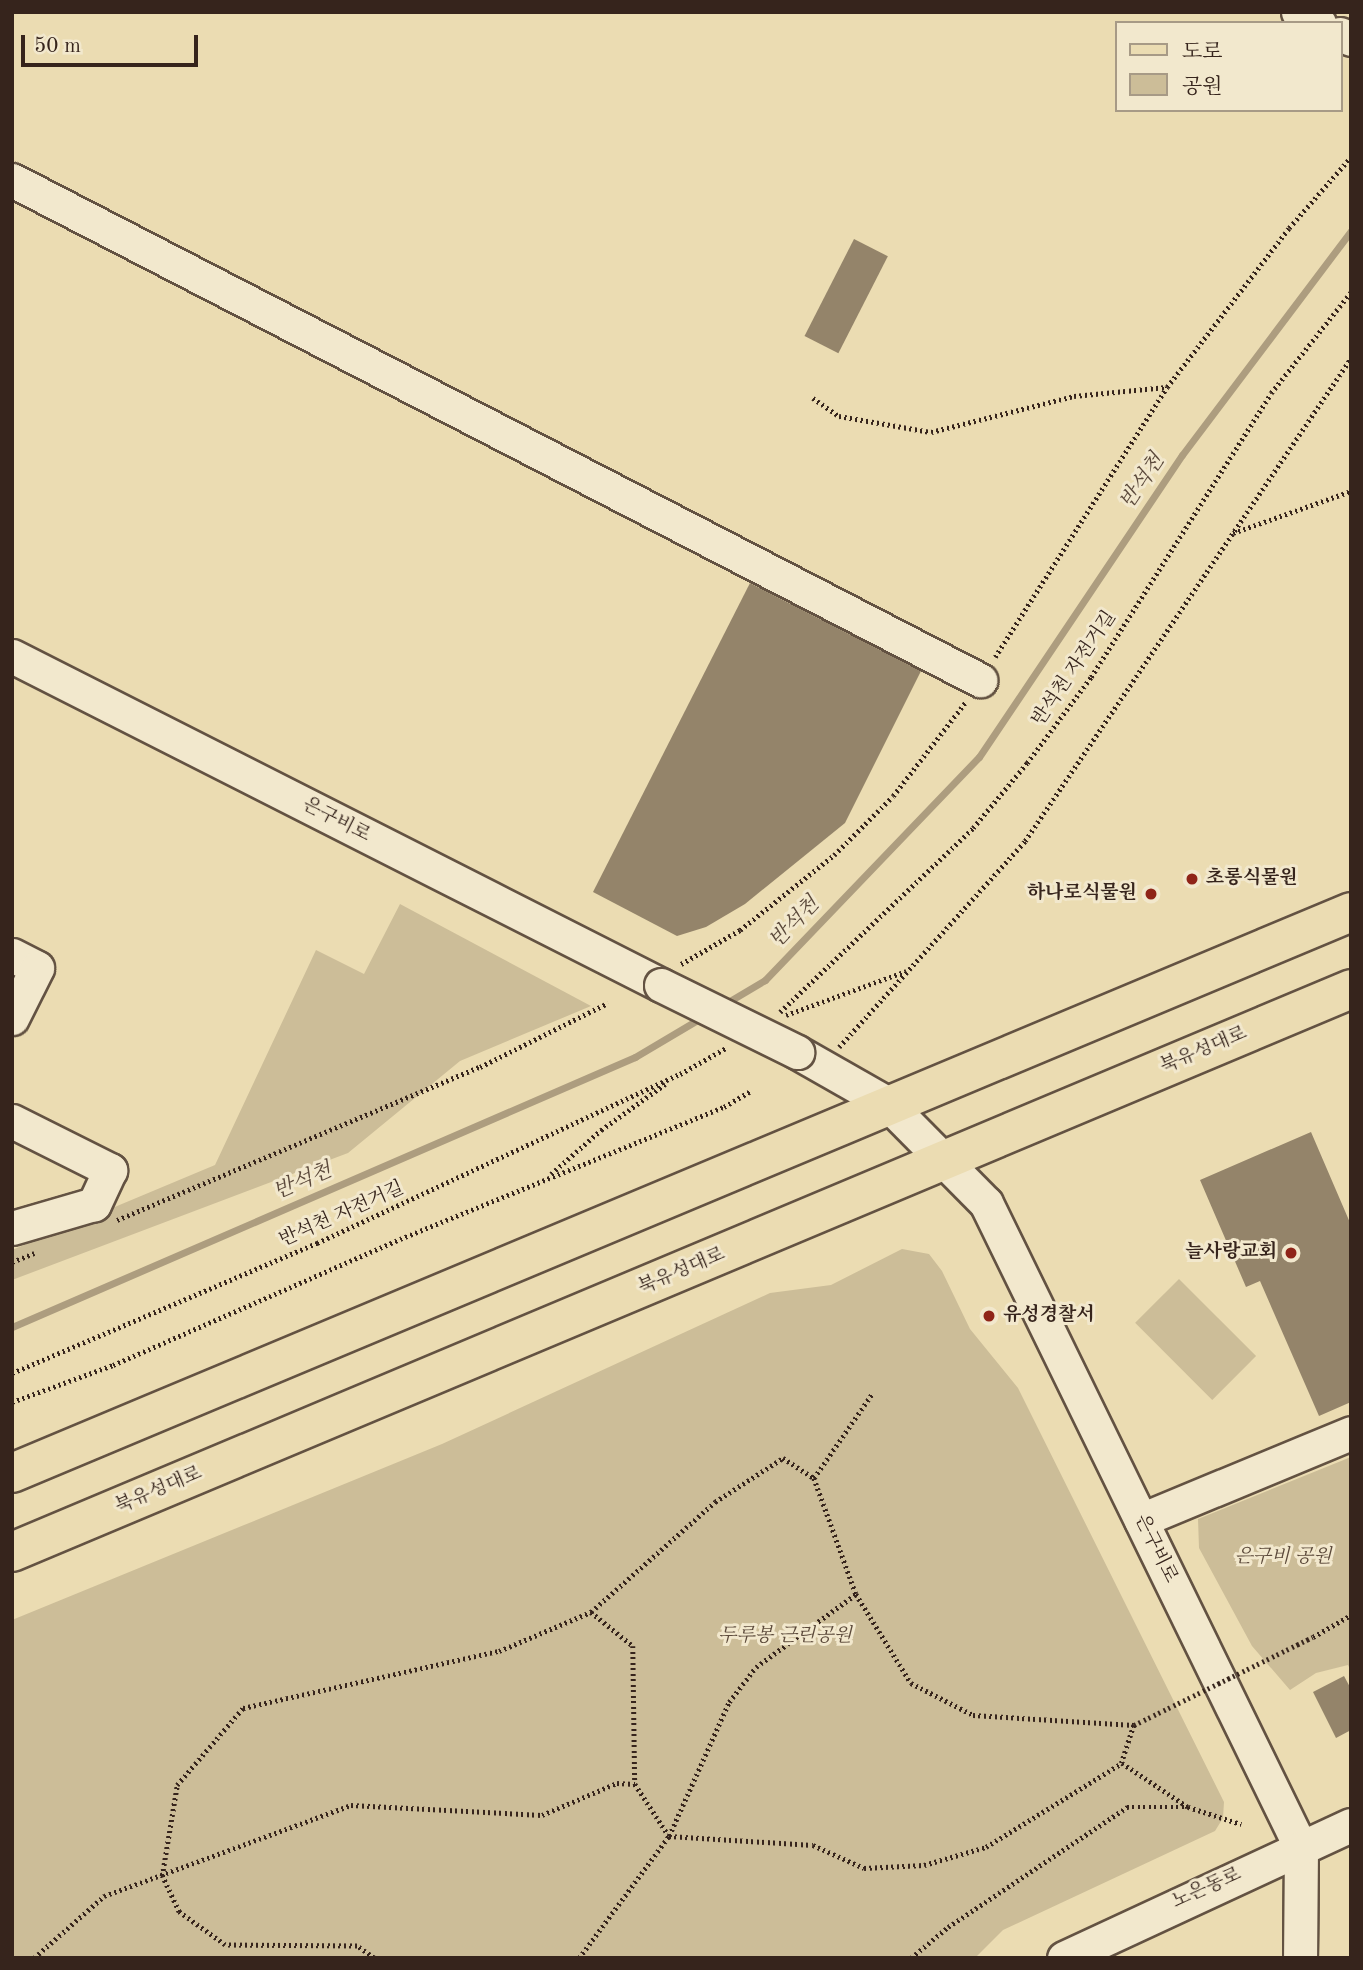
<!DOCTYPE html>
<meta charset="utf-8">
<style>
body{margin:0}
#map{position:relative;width:1363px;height:1970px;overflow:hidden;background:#ebdcb2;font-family:"Old Standard TT","Noto Serif KR",serif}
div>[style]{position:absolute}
.green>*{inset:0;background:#ccbd98;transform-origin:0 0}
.stream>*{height:7px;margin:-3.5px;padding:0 3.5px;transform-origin:3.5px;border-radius:3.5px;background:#ad9d7f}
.building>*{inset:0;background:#94846a;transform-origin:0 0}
.path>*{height:4.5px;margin-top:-2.25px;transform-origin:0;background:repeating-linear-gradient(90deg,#36241c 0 2px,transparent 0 5.5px)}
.roads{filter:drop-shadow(2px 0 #635242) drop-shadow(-2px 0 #635242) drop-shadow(0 2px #635242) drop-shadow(0 -2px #635242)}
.minor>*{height:33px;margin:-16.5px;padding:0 16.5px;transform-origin:16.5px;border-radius:16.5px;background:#f2e8cd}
.major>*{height:38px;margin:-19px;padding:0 19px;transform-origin:19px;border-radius:19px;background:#ebdcb2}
.path-bridge>*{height:4.5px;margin-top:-2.25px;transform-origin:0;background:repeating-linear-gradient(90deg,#36241c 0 2px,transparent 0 5.5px)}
.bridges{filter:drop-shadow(2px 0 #635242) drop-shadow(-2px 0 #635242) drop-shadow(0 2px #635242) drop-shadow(0 -2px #635242)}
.minor-bridge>*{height:33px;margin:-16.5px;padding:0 16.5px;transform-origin:16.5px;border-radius:16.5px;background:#f2e8cd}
.dots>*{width:19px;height:19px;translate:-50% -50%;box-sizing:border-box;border:4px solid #f2e8cd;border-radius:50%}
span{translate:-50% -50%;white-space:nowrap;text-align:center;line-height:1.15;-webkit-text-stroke:6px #f2e8cd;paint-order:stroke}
.street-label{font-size:19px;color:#36241c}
.poi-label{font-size:19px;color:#36241c;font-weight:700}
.left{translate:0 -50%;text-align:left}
.right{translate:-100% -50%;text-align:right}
.park-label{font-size:19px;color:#5c4a3b;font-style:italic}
.water-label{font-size:21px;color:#5a483a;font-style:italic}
.frame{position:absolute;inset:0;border:14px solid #36241c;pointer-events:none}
.legend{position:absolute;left:1115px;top:21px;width:228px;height:91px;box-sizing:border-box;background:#f2e8cd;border:2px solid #a79a86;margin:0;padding:9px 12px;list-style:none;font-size:21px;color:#36241c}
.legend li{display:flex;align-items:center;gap:14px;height:35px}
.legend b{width:35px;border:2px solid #a79a86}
.scale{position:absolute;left:21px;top:35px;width:177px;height:32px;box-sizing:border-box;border:4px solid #36241c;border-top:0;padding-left:9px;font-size:21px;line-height:24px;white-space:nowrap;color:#36241c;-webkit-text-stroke:5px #f2e8cd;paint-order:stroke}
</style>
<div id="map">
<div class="green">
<div style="clip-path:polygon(400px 904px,591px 1006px,460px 1061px,348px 1153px,12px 1280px,12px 1250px,215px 1165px,316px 950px,364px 974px)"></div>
<div style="clip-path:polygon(902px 1249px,929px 1254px,942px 1271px,970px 1329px,1018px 1388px,1224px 1802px,1223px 1818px,1215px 1831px,1003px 1930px,975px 1958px,12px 1958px,12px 1620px,442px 1444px,770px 1293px,831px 1285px)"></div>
<div style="left:1179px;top:1279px;width:109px;height:62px;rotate:45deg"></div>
<div style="clip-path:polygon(1351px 1457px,1351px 1671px,1348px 1665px,1316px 1673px,1290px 1690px,1252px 1646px,1199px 1548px,1198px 1519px)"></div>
</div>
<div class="stream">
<div style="left:723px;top:1005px;width:49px;rotate:-30.8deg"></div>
<div style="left:765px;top:980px;width:309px;rotate:-46.2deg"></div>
<div style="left:979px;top:757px;width:364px;rotate:-56.1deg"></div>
<div style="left:1182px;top:455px;width:281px;rotate:-53deg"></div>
<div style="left:12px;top:1327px;width:679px;rotate:-23.43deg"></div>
<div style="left:635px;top:1057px;width:80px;rotate:-30.7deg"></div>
</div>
<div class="building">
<div style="left:854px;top:239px;width:38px;height:109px;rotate:27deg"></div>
<div style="clip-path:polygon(750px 583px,921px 671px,845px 823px,745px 904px,706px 927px,677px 936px,593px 892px)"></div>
<div style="clip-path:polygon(1311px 1132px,1351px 1225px,1351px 1402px,1319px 1416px,1260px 1281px,1246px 1287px,1200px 1180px)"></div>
<div style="clip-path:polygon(1344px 1676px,1351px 1689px,1351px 1730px,1336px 1738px,1313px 1692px)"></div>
</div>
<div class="path">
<div style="left:813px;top:398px;width:32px;rotate:35deg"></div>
<div style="left:839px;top:416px;width:93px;rotate:9.9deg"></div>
<div style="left:931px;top:432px;width:147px;rotate:-14.1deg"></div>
<div style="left:1074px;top:396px;width:93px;rotate:-5.5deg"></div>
<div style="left:1233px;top:533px;width:125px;rotate:-19.6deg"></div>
<div style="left:995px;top:657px;width:320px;rotate:-57.5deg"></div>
<div style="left:1167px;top:387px;width:200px;rotate:-52.5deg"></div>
<div style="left:1289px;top:228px;width:94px;rotate:-48.9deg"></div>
<div style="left:681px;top:964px;width:68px;rotate:-30deg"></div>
<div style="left:740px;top:930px;width:120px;rotate:-38.6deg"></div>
<div style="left:834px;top:855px;width:83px;rotate:-45deg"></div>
<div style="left:893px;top:796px;width:118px;rotate:-52.3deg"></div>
<div style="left:780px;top:1012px;width:267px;rotate:-43.6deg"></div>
<div style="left:973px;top:828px;width:85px;rotate:-50.3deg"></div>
<div style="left:1027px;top:763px;width:107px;rotate:-53.3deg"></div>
<div style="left:1091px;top:677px;width:336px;rotate:-57.6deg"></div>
<div style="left:1271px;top:393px;width:129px;rotate:-51.6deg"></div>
<div style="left:786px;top:1015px;width:128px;rotate:-20.1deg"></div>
<div style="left:839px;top:1047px;width:278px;rotate:-47.9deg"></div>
<div style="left:1025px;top:841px;width:583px;rotate:-55.98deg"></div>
<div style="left:551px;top:1174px;width:67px;rotate:-41.3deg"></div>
<div style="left:601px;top:1130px;width:79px;rotate:-35.7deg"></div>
<div style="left:117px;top:1220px;width:394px;rotate:-22.9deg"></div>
<div style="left:480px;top:1067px;width:143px;rotate:-26.6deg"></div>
<div style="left:12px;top:1262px;width:24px;rotate:-22deg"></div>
<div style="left:12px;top:1373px;width:332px;rotate:-23.1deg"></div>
<div style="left:317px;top:1243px;width:400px;rotate:-25deg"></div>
<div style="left:680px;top:1074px;width:53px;rotate:-29.5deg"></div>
<div style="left:12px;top:1402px;width:108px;rotate:-20.1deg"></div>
<div style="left:113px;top:1365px;width:313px;rotate:-23.7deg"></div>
<div style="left:400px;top:1239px;width:350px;rotate:-22.2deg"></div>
<div style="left:724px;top:1107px;width:31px;rotate:-31deg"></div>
<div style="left:814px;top:1478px;width:102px;rotate:-55.4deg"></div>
<div style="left:591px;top:1612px;width:166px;rotate:-41.6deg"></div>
<div style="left:715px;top:1502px;width:81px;rotate:-32.9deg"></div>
<div style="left:783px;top:1458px;width:37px;rotate:33deg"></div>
<div style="left:814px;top:1478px;width:123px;rotate:70.1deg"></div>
<div style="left:1313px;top:1637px;width:44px;rotate:-30.1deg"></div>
<div style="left:34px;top:1958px;width:94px;rotate:-41.5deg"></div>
<div style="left:104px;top:1896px;width:263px;rotate:-20.2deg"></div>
<div style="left:351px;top:1805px;width:191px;rotate:3deg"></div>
<div style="left:542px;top:1815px;width:82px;rotate:-23.1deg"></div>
<div style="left:617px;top:1783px;width:18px;rotate:3deg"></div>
<div style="left:635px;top:1784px;width:62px;rotate:56.8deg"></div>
<div style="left:669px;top:1836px;width:147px;rotate:-65.9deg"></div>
<div style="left:729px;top:1702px;width:44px;rotate:-52.4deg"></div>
<div style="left:756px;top:1667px;width:124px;rotate:-36.1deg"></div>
<div style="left:856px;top:1594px;width:105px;rotate:58.3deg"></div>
<div style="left:911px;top:1683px;width:70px;rotate:27.3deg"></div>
<div style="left:973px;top:1715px;width:161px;rotate:3.6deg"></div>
<div style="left:1134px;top:1725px;width:40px;rotate:108deg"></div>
<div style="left:1122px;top:1763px;width:79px;rotate:33.7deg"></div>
<div style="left:374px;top:1958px;width:21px;rotate:-145deg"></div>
<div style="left:357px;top:1946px;width:132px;rotate:-179.6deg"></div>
<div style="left:225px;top:1945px;width:57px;rotate:-144.3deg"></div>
<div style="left:179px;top:1912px;width:40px;rotate:-115deg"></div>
<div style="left:162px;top:1876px;width:92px;rotate:-80.6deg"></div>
<div style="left:177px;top:1785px;width:101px;rotate:-49.4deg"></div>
<div style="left:243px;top:1708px;width:262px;rotate:-12.6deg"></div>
<div style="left:499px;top:1651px;width:100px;rotate:-23deg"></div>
<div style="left:591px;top:1612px;width:54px;rotate:39deg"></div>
<div style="left:633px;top:1646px;width:138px;rotate:89.2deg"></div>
<div style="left:579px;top:1958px;width:152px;rotate:-53.6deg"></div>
<div style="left:669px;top:1836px;width:144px;rotate:3.6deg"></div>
<div style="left:813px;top:1845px;width:56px;rotate:24.3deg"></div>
<div style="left:864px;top:1868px;width:60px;rotate:-2.9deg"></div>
<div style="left:924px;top:1865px;width:65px;rotate:-16.2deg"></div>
<div style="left:986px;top:1847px;width:160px;rotate:-31.7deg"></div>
<div style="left:911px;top:1958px;width:48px;rotate:-40deg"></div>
<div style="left:948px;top:1927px;width:216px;rotate:-33.8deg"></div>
<div style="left:1127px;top:1807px;width:61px"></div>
<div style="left:1188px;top:1807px;width:56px;rotate:17.8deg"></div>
</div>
<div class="roads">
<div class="minor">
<div style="left:1298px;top:12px;width:24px;rotate:28deg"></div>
<div style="left:1340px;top:34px;width:12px;rotate:24deg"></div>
<div style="left:12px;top:180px;width:1090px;rotate:27.32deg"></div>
<div style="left:12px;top:656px;width:728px;rotate:26.88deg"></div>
<div style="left:12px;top:955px;width:28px;rotate:27deg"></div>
<div style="left:37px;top:968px;width:56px;rotate:116.6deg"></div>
<div style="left:797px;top:1052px;width:105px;rotate:29.7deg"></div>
<div style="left:888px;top:1104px;width:139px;rotate:45.3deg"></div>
<div style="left:986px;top:1203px;width:718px;rotate:63.97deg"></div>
<div style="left:1301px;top:1848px;width:110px;rotate:90.5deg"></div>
<div style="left:12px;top:1121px;width:110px;rotate:26.6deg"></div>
<div style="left:110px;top:1170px;width:38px;rotate:115deg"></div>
<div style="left:94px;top:1204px;width:85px;rotate:163.7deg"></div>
<div style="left:1141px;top:1520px;width:227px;rotate:-22.5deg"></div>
<div style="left:1064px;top:1958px;width:316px;rotate:-24.9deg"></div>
</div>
<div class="major">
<div style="left:12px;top:1473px;width:1452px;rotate:-22.73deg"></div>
<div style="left:12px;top:1552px;width:1453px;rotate:-22.8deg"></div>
</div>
</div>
<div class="path-bridge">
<div style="left:1134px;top:1725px;width:199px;rotate:-26.2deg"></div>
</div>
<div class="bridges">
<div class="minor-bridge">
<div style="left:661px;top:985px;width:152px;rotate:26.2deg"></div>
</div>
</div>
<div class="dots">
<div style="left:1192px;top:879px;background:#8f2418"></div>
<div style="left:1151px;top:894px;background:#8f2418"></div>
<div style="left:1291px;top:1253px;background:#8f2418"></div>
<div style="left:989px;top:1316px;background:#8f2418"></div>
</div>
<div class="street-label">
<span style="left:1075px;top:669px;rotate:-56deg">반석천 자전거길</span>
<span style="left:336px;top:821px;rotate:27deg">은구비로</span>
<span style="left:1204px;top:1051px;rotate:-23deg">북유성대로</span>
<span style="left:342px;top:1215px;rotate:-24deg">반석천 자전거길</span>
<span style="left:682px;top:1272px;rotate:-23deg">북유성대로</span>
<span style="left:159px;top:1491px;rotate:-23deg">북유성대로</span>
<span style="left:1155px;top:1549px;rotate:64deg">은구비로</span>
<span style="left:1207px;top:1889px;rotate:-24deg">노은동로</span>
</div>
<div class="poi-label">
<span class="left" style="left:1206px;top:879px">초롱식물원</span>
<span class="right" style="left:1137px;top:894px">하나로식물원</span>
<span class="right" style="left:1277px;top:1253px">늘사랑교회</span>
<span class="left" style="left:1003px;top:1316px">유성경찰서</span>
</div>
<div class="park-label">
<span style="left:1283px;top:1558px">은구비 공원</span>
<span style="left:785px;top:1637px">두루봉 근린공원</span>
</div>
<div class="water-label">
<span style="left:1143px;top:482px;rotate:-56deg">반석천</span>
<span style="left:795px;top:923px;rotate:-46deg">반석천</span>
<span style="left:303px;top:1182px;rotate:-23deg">반석천</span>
</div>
<div class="frame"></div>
<ul class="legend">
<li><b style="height:9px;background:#ebdcb2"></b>도로</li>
<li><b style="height:19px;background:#ccbd98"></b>공원</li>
</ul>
<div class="scale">50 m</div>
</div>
